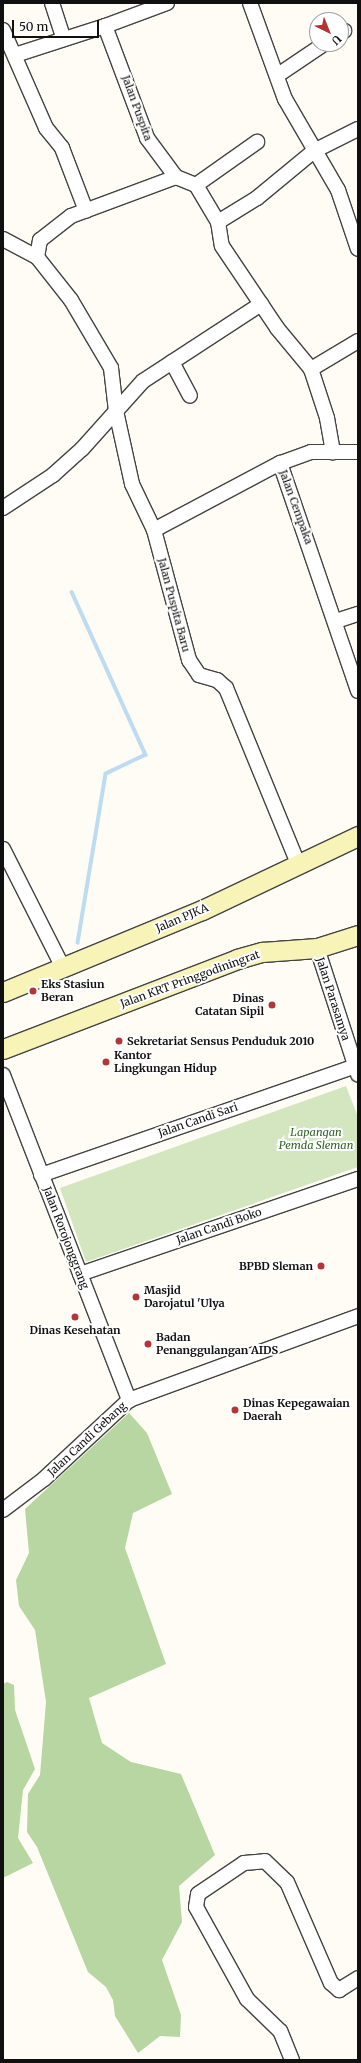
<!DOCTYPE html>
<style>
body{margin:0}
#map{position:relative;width:361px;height:2063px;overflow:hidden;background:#fefcf5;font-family:Merriweather,serif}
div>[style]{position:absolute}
.green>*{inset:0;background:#d3e6c0}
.forest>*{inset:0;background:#b7d6a1}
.stream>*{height:3.5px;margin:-1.75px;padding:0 1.75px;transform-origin:1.75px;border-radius:1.75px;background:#bedcf1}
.roads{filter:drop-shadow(1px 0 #434343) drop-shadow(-1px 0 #434343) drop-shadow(0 1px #434343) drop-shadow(0 -1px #434343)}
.minor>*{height:14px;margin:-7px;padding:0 7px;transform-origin:7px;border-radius:7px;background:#fff}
.secondary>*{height:19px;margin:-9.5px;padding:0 9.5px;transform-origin:9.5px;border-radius:9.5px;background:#f8f3b6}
.dots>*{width:11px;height:11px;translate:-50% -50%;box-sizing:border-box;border:2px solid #fff;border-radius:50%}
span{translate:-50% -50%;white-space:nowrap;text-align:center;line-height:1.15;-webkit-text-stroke:4px #fff;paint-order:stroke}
.street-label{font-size:11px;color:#101010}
.poi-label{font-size:11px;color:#101010;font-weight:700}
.left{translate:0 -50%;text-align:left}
.right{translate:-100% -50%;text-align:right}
.park-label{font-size:11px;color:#306326;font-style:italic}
.frame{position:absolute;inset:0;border:4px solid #101010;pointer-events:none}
.north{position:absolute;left:309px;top:12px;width:40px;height:40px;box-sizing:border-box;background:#fff;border:1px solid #9f9f9f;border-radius:50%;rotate:137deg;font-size:11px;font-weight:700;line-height:16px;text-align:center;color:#101010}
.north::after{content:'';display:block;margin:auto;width:14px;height:18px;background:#b53436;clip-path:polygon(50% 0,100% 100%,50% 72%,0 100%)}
.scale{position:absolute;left:12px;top:20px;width:87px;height:18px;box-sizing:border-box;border:2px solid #101010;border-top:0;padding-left:5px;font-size:12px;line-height:14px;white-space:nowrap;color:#101010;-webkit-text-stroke:3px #fff;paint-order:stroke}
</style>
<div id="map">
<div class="green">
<div style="clip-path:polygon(346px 1086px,358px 1117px,358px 1167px,86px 1262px,60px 1188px)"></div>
</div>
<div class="forest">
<div style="clip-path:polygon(129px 1413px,147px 1433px,172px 1494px,133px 1513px,125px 1548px,166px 1664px,89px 1698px,102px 1743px,131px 1762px,181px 1774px,215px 1855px,179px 1886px,182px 1922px,162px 1960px,181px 2015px,180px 2037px,160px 2036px,138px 2053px,115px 2016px,113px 2000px,106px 1987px,88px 1972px,37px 1847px,27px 1832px,28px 1794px,40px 1775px,46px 1702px,35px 1630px,19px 1606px,16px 1580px,29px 1553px,25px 1509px)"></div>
<div style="clip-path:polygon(7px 1682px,14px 1685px,15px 1710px,35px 1769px,23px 1790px,18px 1838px,33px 1863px,3px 1878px,3px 1684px)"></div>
</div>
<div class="stream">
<div style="left:72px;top:592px;width:179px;rotate:65.6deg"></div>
<div style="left:146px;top:755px;width:44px;rotate:154.6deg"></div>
<div style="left:106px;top:774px;width:171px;rotate:99.4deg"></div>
</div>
<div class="roads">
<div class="minor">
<div style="left:52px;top:3px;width:38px;rotate:72deg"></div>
<div style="left:167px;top:3px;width:66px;rotate:159.6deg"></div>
<div style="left:105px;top:26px;width:120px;rotate:69.4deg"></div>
<div style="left:147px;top:138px;width:49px;rotate:53.4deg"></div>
<div style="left:176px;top:177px;width:22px;rotate:22deg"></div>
<div style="left:196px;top:185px;width:43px;rotate:59.3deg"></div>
<div style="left:218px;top:222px;width:24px;rotate:81deg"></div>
<div style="left:222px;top:246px;width:99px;rotate:56.1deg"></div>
<div style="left:277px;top:328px;width:53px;rotate:50.3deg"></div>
<div style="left:250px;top:3px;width:102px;rotate:70deg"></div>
<div style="left:285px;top:99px;width:105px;rotate:59.8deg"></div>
<div style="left:338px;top:190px;width:62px;rotate:71.3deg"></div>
<div style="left:3px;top:30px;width:107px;rotate:66.3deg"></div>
<div style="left:46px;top:128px;width:26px;rotate:51deg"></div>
<div style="left:62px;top:148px;width:67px;rotate:69.1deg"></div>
<div style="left:341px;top:33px;width:4px;rotate:-34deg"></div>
<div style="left:15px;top:55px;width:95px;rotate:-17.9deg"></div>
<div style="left:278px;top:75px;width:55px;rotate:-34deg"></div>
<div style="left:176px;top:177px;width:112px;rotate:159.6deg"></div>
<div style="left:71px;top:216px;width:39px;rotate:142deg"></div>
<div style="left:40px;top:240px;width:17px;rotate:100deg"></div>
<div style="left:37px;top:257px;width:55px;rotate:51.7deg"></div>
<div style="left:71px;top:300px;width:79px;rotate:59.5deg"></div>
<div style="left:111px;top:368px;width:43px;rotate:83.4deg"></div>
<div style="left:116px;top:411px;width:75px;rotate:77.6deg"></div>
<div style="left:132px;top:484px;width:51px;rotate:64.4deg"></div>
<div style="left:154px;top:530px;width:135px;rotate:74.9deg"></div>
<div style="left:189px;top:660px;width:18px;rotate:56deg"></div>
<div style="left:199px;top:675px;width:19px;rotate:16deg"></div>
<div style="left:217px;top:680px;width:12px;rotate:42deg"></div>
<div style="left:226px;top:688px;width:192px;rotate:67.7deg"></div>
<div style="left:196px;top:185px;width:75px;rotate:-35.2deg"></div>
<div style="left:218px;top:222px;width:46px;rotate:-31.6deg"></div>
<div style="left:257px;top:198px;width:74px;rotate:-39.5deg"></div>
<div style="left:314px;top:151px;width:49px;rotate:-26.6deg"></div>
<div style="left:3px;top:239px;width:38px;rotate:28deg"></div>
<div style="left:358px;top:341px;width:55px;rotate:149.2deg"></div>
<div style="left:311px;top:369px;width:52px;rotate:71.9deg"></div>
<div style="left:327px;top:418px;width:35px;rotate:80deg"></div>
<div style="left:333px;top:452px;width:22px;rotate:180deg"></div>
<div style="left:311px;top:452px;width:33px;rotate:160deg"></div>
<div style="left:280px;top:463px;width:241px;rotate:71.1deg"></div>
<div style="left:172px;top:362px;width:38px;rotate:62deg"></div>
<div style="left:333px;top:452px;width:25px"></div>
<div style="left:3px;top:508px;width:60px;rotate:-33.4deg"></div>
<div style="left:53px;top:475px;width:39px;rotate:-42deg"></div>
<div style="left:82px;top:449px;width:91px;rotate:-48.1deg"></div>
<div style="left:143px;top:381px;width:141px;rotate:-33.1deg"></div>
<div style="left:154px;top:530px;width:143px;rotate:-28deg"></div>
<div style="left:336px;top:621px;width:23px;rotate:-18deg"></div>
<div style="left:3px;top:849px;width:133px;rotate:63.2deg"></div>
<div style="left:317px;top:948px;width:133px;rotate:72deg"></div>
<div style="left:3px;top:1075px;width:349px;rotate:68.8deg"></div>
<div style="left:41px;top:1175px;width:332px;rotate:-19.1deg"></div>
<div style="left:80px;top:1274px;width:294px;rotate:-18.9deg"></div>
<div style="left:3px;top:1510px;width:51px;rotate:-37.1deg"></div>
<div style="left:44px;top:1479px;width:116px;rotate:-42.9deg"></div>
<div style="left:129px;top:1400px;width:244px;rotate:-20.1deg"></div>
<div style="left:292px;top:2060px;width:31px;rotate:-112deg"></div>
<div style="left:280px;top:2031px;width:46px;rotate:-135.9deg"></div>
<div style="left:247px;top:1999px;width:105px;rotate:-119deg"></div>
<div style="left:196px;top:1907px;width:13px;rotate:-81deg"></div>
<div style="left:198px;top:1894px;width:55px;rotate:-34deg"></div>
<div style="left:244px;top:1863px;width:21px;rotate:-5deg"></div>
<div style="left:265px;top:1861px;width:30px;rotate:44deg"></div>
<div style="left:287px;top:1882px;width:110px;rotate:66.5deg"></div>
<div style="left:331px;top:1983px;width:11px;rotate:41deg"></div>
<div style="left:339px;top:1990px;width:22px;rotate:-32deg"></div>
</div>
<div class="secondary">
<div style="left:3px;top:992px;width:215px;rotate:-22.4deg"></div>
<div style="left:202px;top:910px;width:173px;rotate:-25.4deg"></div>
<div style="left:3px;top:1049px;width:251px;rotate:-21deg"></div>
<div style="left:237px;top:959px;width:26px;rotate:-16deg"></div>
<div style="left:262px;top:952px;width:55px;rotate:-4.2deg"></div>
<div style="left:317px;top:948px;width:43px;rotate:-17.6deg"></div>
</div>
</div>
<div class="dots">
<div style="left:33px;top:991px;background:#b53436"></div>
<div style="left:272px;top:1005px;background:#b53436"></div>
<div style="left:119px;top:1041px;background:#b53436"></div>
<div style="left:106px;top:1062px;background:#b53436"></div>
<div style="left:321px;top:1266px;background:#b53436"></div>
<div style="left:136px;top:1297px;background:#b53436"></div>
<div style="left:75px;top:1317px;background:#b53436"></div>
<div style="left:148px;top:1344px;background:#b53436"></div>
<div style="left:235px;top:1410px;background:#b53436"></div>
</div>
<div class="street-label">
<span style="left:137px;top:108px;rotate:70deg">Jalan Puspita</span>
<span style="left:296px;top:507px;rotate:70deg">Jalan Cempaka</span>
<span style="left:174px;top:605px;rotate:75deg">Jalan Puspita Baru</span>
<span style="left:182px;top:918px;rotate:-23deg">Jalan PJKA</span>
<span style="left:190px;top:979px;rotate:-20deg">Jalan KRT Pringgodiningrat</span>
<span style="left:333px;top:999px;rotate:72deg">Jalan Parasamya</span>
<span style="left:198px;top:1120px;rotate:-19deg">Jalan Candi Sari</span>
<span style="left:219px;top:1226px;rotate:-19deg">Jalan Candi Boko</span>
<span style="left:66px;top:1238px;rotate:69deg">Jalan Rorojonggrang</span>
<span style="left:87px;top:1439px;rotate:-43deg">Jalan Candi Gebang</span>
</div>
<div class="poi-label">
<span class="left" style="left:41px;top:991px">Eks Stasiun<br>Beran</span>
<span class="right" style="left:264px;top:1005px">Dinas<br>Catatan Sipil</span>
<span class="left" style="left:127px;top:1041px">Sekretariat Sensus Penduduk 2010</span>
<span class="left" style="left:114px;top:1062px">Kantor<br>Lingkungan Hidup</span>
<span class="right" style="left:313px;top:1266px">BPBD Sleman</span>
<span class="left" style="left:144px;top:1297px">Masjid<br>Darojatul 'Ulya</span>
<span style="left:75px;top:1330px">Dinas Kesehatan</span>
<span class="left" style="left:156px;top:1344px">Badan<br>Penanggulangan AIDS</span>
<span class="left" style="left:243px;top:1410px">Dinas Kepegawaian<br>Daerah</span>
</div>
<div class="park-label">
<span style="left:316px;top:1139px">Lapangan<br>Pemda Sleman</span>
</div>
<div class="frame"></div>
<div class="north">U</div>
<div class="scale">50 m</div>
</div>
